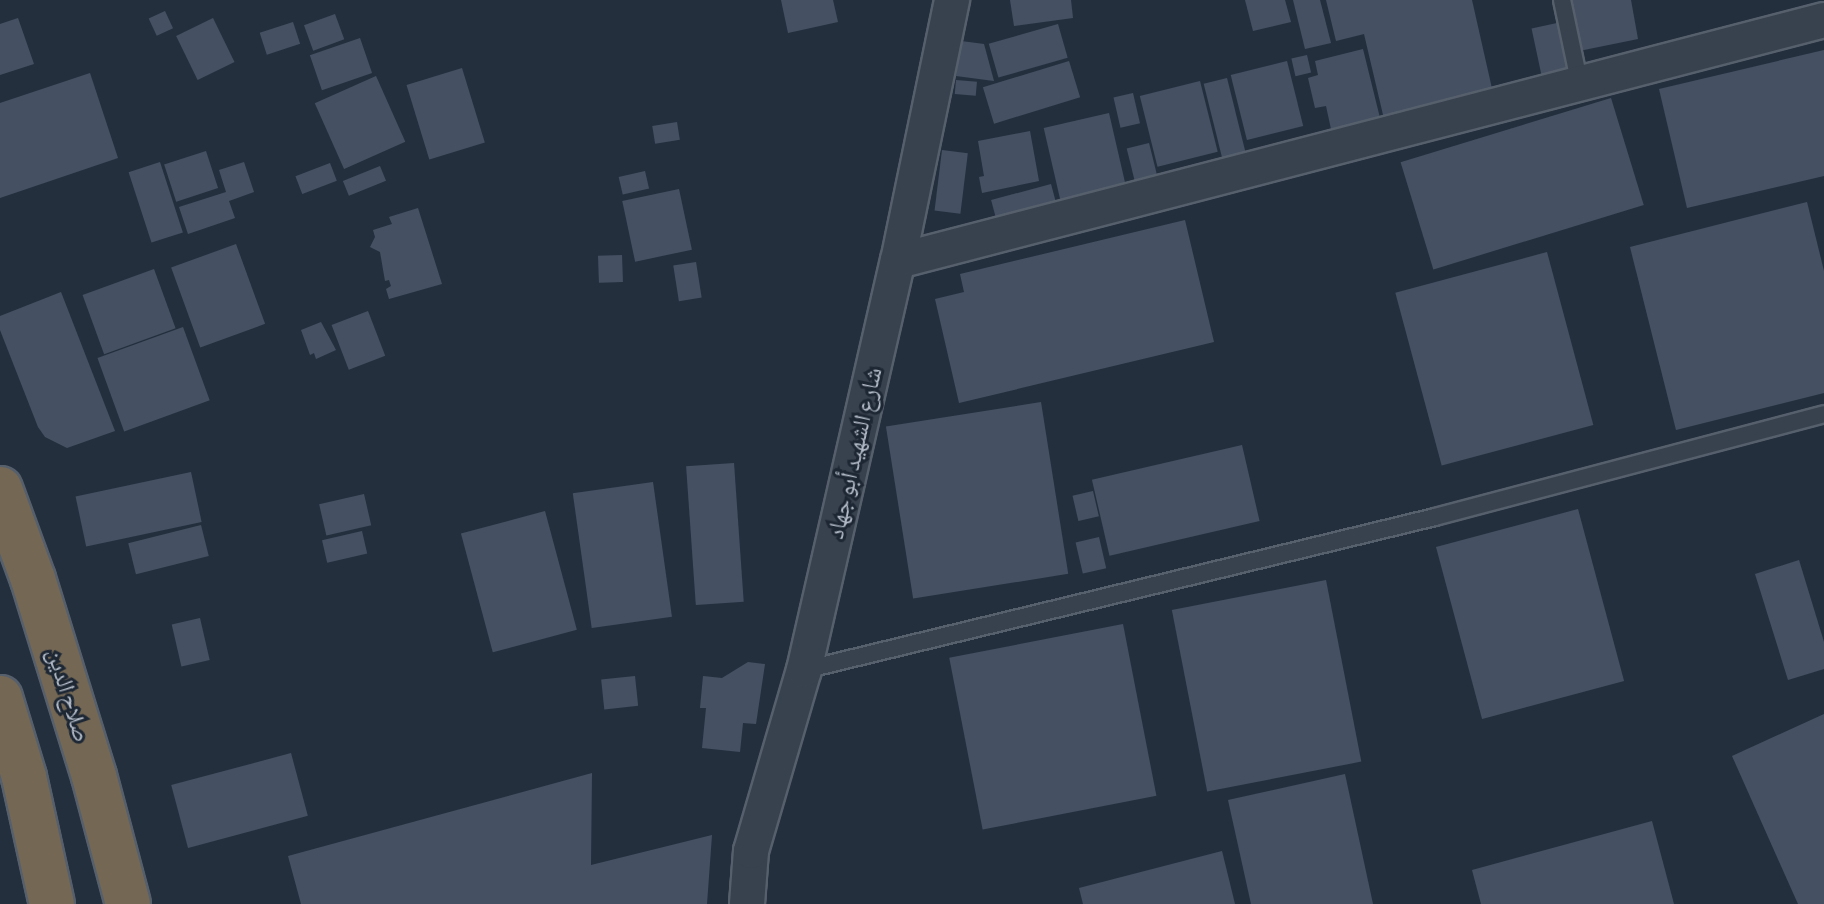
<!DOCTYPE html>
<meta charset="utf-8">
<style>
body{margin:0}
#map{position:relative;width:1824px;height:904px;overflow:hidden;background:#242f3e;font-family:"Asap Condensed","Noto Naskh Arabic",sans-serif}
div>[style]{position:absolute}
.building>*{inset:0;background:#455162;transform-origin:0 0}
.roads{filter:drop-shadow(2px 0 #565f6c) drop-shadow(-2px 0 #565f6c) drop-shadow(0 2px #565f6c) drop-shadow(0 -2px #565f6c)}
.lane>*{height:16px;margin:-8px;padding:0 8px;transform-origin:8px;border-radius:8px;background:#38414e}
.street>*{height:34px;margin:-17px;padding:0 17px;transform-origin:17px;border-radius:17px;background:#38414e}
.highway>*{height:44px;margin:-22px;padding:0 22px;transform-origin:22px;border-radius:22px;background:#746855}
span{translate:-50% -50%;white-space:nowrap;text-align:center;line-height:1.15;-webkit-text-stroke:6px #1d2633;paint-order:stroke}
.street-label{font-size:24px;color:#b4bcc9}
</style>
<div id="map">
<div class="building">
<div style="clip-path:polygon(781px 0,833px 0,838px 22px,788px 33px)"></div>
<div style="clip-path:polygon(1010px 0,1071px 0,1073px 18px,1014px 26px)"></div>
<div style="clip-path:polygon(1245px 0,1285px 0,1291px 22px,1253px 31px)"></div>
<div style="clip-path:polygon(1293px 0,1320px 0,1331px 43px,1305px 49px)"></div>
<div style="clip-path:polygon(1326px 0,1472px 0,1493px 93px,1384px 119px,1364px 34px,1336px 41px)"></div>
<div style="clip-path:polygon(1569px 0,1631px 0,1638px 39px,1579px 51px)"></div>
<div style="left:165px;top:11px;width:19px;height:18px;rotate:65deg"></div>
<div style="left:335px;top:14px;width:27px;height:33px;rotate:70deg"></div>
<div style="clip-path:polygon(18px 18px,34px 64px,0 75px,0 24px)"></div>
<div style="left:213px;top:18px;width:49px;height:41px;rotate:64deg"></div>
<div style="left:293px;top:22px;width:23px;height:35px;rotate:72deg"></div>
<div style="left:1557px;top:23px;width:51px;height:26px;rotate:78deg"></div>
<div style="left:1058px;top:24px;width:35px;height:72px;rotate:74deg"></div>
<div style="left:360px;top:38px;width:37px;height:53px;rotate:71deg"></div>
<div style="clip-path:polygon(961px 41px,984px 44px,994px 81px,956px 76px)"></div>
<div style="clip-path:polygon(1363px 49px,1380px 118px,1331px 129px,1326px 106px,1315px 108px,1308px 78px,1318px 75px,1315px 61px)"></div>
<div style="clip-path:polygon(1824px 50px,1824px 176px,1687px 208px,1659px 89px)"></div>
<div style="left:1307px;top:55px;width:18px;height:16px;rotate:77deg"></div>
<div style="left:1069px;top:61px;width:38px;height:90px;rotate:73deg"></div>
<div style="left:1287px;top:61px;width:67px;height:58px;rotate:76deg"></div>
<div style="left:462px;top:68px;width:78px;height:58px;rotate:73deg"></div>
<div style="clip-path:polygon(90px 73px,118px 158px,0 198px,0 103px)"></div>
<div style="left:376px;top:76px;width:72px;height:67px;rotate:66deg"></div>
<div style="left:1227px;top:78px;width:87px;height:24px;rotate:76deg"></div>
<div style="left:956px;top:80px;width:21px;height:14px;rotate:5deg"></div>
<div style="left:1200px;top:81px;width:73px;height:62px;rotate:76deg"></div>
<div style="left:1133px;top:93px;width:31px;height:20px;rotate:77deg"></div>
<div style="left:1611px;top:98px;width:112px;height:220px;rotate:73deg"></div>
<div style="left:1109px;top:113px;width:82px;height:67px;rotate:77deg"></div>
<div style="left:677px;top:122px;width:18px;height:25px;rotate:81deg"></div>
<div style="clip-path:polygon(1030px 131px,1039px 181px,982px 193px,979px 177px,984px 176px,978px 141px)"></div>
<div style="left:1149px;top:143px;width:44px;height:23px;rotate:76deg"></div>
<div style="left:942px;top:150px;width:26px;height:61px;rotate:7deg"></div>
<div style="left:206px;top:151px;width:39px;height:44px;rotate:72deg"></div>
<div style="left:160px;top:162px;width:74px;height:33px;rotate:72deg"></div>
<div style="clip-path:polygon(244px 162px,254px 192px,229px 201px,235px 218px,188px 234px,179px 207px,226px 192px,219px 170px)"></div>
<div style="left:330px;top:163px;width:19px;height:37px;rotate:69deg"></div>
<div style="left:380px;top:166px;width:16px;height:40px;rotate:68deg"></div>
<div style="left:645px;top:171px;width:18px;height:27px;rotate:77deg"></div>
<div style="left:1051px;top:184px;width:31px;height:62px;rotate:75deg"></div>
<div style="left:679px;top:189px;width:62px;height:58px;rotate:78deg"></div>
<div style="clip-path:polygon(1807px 202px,1824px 271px,1824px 393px,1676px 430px,1630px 247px)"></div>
<div style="clip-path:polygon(418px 208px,442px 284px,389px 299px,386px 289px,391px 286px,389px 280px,385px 281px,380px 252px,370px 247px,375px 237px,373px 230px,392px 224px,389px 217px)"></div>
<div style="clip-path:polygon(1185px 220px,1214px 342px,959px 403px,935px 299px,964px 292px,960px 274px)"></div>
<div style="left:236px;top:244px;width:85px;height:69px;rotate:70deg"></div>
<div style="left:1547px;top:252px;width:179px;height:157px;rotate:75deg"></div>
<div style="left:622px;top:255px;width:27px;height:24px;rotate:88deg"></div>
<div style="left:696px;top:262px;width:36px;height:23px;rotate:81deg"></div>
<div style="left:154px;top:269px;width:63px;height:76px;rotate:70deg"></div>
<div style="clip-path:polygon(61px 292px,115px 431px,67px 448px,45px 437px,38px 427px,0 330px,0 316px)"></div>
<div style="left:368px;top:311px;width:48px;height:39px;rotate:69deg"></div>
<div style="clip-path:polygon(321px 322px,336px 350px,316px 359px,314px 353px,310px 355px,301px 330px)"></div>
<div style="left:183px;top:327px;width:78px;height:91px;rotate:70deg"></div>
<div style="left:1041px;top:402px;width:174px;height:157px;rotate:81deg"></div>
<div style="left:1242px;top:445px;width:78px;height:154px;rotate:77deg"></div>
<div style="left:734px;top:463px;width:139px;height:48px;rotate:86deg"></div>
<div style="left:191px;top:472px;width:51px;height:118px;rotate:78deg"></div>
<div style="left:653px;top:482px;width:136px;height:81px;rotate:82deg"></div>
<div style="left:1093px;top:491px;width:26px;height:21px;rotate:77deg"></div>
<div style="left:364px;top:494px;width:32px;height:46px;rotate:77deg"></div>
<div style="left:1578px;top:509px;width:178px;height:147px;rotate:75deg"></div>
<div style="left:545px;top:511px;width:123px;height:87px;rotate:75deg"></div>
<div style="left:201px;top:525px;width:32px;height:75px;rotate:76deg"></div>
<div style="left:362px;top:531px;width:23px;height:41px;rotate:77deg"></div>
<div style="left:1099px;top:537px;width:32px;height:24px;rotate:77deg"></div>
<div style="clip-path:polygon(1799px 560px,1824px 642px,1824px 669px,1788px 680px,1755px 574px)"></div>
<div style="left:1326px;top:580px;width:185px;height:157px;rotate:79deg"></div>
<div style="left:200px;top:618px;width:43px;height:29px;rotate:77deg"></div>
<div style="left:1123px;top:624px;width:175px;height:177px;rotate:79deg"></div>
<div style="clip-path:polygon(748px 662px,765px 664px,756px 724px,743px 723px,740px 752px,702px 748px,706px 708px,700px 708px,703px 676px,722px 678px)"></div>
<div style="left:635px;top:676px;width:30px;height:34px;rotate:84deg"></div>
<div style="clip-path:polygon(1824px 714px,1824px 904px,1798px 904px,1732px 756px)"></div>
<div style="left:291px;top:753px;width:65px;height:124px;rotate:75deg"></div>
<div style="clip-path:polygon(592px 773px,591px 865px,712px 835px,707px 904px,301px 904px,288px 856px)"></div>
<div style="clip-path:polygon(1345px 774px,1373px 904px,1251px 904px,1228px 800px)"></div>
<div style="clip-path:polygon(1652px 821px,1674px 904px,1481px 904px,1472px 870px)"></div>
<div style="clip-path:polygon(1222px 851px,1235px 904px,1083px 904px,1079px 888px)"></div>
</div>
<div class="roads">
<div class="lane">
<div style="left:1562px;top:0;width:83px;rotate:78.1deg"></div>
<div style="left:804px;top:670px;width:649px;rotate:-13.63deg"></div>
<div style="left:1435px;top:517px;width:402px;rotate:-14.8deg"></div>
</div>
<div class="street">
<div style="left:898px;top:261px;width:957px;rotate:-14.59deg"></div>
<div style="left:747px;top:904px;width:53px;rotate:-85.7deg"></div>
<div style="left:751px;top:851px;width:189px;rotate:-73.7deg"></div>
<div style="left:804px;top:670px;width:420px;rotate:-77.1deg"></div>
<div style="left:898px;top:261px;width:267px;rotate:-78.3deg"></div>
</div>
<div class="highway">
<div style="left:0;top:489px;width:96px;rotate:69.9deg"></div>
<div style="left:33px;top:579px;width:206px;rotate:72.8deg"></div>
<div style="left:94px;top:776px;width:132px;rotate:75.1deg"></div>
<div style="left:0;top:698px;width:83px;rotate:73.1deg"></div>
<div style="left:24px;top:777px;width:130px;rotate:77.6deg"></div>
</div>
</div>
<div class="street-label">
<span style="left:854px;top:453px;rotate:-77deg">شارع الشهيد أبو جهاد</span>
<span style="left:69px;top:695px;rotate:73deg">صلاح الدين</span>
</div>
</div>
